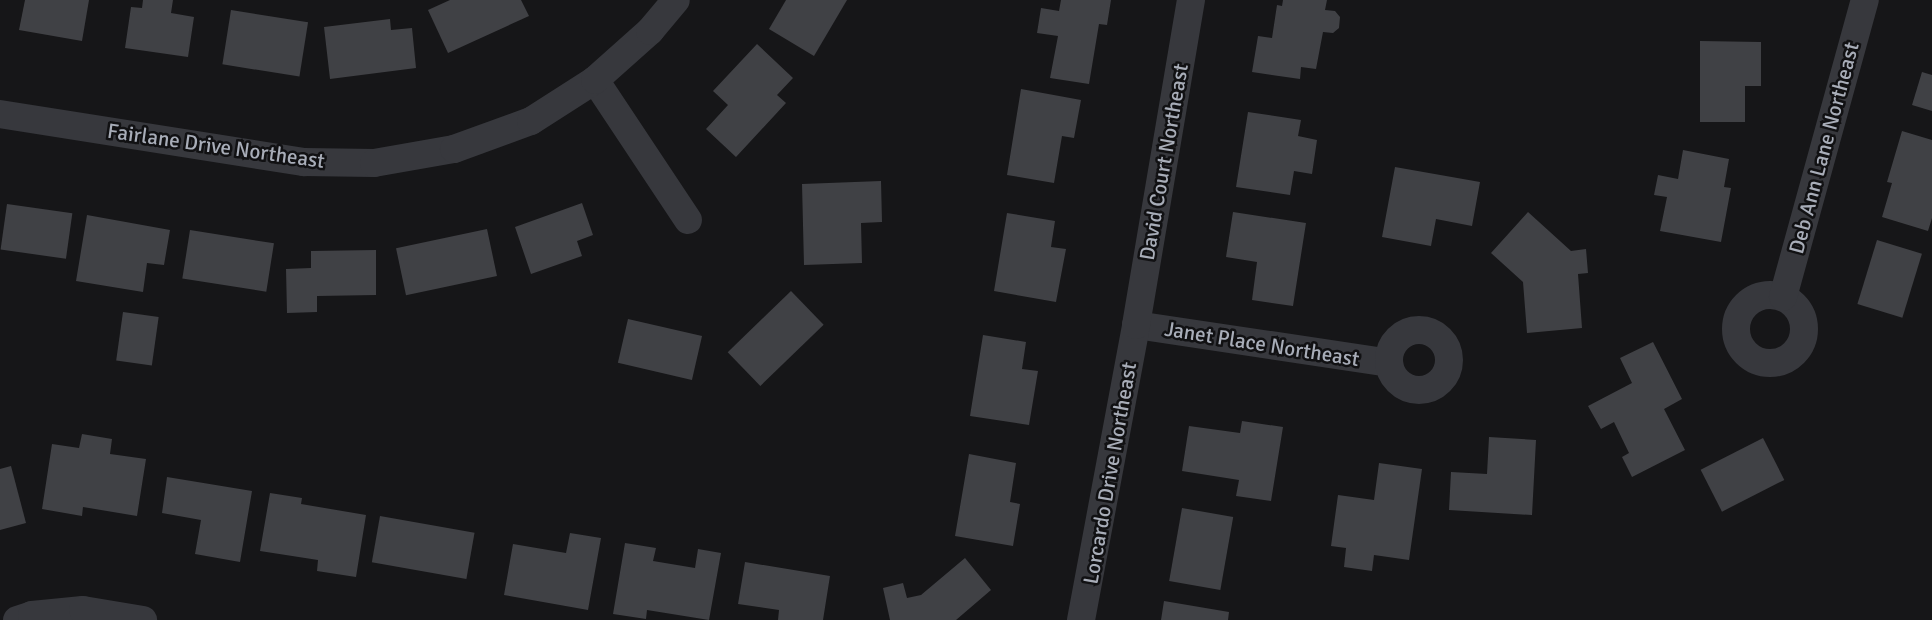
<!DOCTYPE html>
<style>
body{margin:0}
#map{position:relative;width:1932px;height:620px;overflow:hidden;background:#161618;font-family:Signika,sans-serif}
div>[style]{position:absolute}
.building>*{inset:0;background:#404145;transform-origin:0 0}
.street>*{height:28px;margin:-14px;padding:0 14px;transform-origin:14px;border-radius:14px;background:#37383d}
.street>.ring{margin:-14px;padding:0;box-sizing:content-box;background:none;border:28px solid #37383d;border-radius:50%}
span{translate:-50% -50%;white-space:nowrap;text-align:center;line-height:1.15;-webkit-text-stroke:5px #111113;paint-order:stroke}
.street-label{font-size:21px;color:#a8adb8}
</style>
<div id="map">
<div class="building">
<div style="clip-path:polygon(25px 0,89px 0,82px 41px,19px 30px)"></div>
<div style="clip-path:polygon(143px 0,173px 0,171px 13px,194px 17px,188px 57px,125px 48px,131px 7px,142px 8px)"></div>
<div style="clip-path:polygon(450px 0,521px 0,529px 16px,448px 53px,428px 10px)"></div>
<div style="clip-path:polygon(786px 0,847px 0,814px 56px,769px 29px)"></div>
<div style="clip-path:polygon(1061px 0,1111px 0,1107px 25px,1099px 24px,1089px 84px,1050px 78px,1058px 36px,1037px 33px,1041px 8px,1059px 11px)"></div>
<div style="clip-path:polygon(1283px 0,1327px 0,1325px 10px,1335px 11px,1340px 17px,1339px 28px,1333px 33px,1323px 32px,1316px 69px,1301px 67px,1300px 79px,1252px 72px,1258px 36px,1272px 38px,1277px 5px,1282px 6px)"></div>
<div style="left:231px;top:10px;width:78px;height:55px;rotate:9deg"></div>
<div style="clip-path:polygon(390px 19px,391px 30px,412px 28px,416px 68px,330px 79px,324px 27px)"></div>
<div style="clip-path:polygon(1700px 41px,1761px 42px,1761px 86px,1745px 86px,1745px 122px,1700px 122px)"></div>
<div style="clip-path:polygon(757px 44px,793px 78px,777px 95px,786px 103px,736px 157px,706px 129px,728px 105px,713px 91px)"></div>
<div style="clip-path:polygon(1922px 72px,1932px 75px,1932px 111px,1912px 105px)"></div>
<div style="clip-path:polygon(1021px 89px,1081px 100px,1074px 138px,1062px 136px,1054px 183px,1007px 175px)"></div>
<div style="clip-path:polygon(1248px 112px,1301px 120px,1298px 136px,1317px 140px,1312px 174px,1294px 171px,1290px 195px,1236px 187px)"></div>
<div style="clip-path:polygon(1902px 131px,1932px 140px,1932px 218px,1928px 231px,1882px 217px,1892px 183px,1887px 182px)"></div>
<div style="clip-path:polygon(1683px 150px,1729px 159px,1724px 187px,1731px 188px,1721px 242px,1660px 231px,1667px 197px,1654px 195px,1658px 175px,1678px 179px)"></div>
<div style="clip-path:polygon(1395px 167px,1480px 182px,1472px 226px,1436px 219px,1431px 246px,1382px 237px)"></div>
<div style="clip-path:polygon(881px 181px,882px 222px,861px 223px,862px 263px,804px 265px,802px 184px)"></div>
<div style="clip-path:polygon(582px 203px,593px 235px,577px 241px,582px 256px,531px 274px,515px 227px)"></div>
<div style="left:7px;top:204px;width:66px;height:46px;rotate:8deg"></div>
<div style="clip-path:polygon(1233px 212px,1306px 223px,1293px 306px,1252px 300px,1257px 262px,1226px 257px)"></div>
<div style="clip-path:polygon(1528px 212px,1571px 251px,1586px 249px,1588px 273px,1578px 274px,1582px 328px,1527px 333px,1523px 282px,1491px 253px)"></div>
<div style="clip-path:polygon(1007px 213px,1055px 221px,1051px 247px,1066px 249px,1056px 302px,994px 291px)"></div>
<div style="clip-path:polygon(87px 215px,170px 230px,164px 265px,147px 263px,143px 292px,76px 281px)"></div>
<div style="left:487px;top:229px;width:48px;height:93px;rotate:78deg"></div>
<div style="left:190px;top:230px;width:85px;height:49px;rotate:9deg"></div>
<div style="left:1877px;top:240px;width:47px;height:67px;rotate:17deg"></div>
<div style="clip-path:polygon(376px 250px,376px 295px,317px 296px,317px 312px,287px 313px,286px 269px,311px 268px,311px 251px)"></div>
<div style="left:791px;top:291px;width:47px;height:88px;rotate:46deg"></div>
<div style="left:123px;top:312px;width:36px;height:49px;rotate:8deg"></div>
<div style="left:628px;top:319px;width:76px;height:45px;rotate:13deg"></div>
<div style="clip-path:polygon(983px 335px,1026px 342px,1022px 369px,1038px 371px,1029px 425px,970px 416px)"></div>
<div style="clip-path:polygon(1653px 342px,1682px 399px,1664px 409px,1685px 450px,1632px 477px,1622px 457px,1629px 453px,1614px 422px,1601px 429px,1588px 406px,1632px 383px,1620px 358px)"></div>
<div style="clip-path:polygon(1242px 421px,1283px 427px,1271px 501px,1236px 496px,1239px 480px,1182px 471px,1189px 426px,1240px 433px)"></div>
<div style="clip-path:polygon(82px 434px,112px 439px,110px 454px,146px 459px,137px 516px,83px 507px,82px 516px,42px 509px,52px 444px,79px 448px)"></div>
<div style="clip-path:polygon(1489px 437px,1536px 440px,1532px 515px,1449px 510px,1451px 472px,1487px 474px)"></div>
<div style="left:1763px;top:438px;width:47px;height:70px;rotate:63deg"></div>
<div style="clip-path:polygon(969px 454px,1016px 463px,1010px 502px,1020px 504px,1013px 546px,955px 536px)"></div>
<div style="clip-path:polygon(1379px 463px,1422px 469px,1409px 560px,1374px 555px,1372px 571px,1344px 567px,1346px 548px,1331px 546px,1338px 495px,1374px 500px)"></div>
<div style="clip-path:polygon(11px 466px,26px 523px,0 530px,0 469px)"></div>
<div style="clip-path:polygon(167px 477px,252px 491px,240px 562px,195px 554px,201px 520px,162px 513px)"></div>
<div style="clip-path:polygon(270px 493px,302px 498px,301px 504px,366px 515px,356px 577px,317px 571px,318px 560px,260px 551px)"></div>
<div style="left:1182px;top:508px;width:52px;height:74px;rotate:10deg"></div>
<div style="left:380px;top:516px;width:96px;height:47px;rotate:10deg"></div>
<div style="clip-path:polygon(570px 533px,601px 538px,588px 610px,504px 595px,513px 544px,566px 553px)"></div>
<div style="clip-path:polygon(625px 543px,656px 548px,653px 561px,695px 568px,698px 549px,721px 553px,709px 620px,647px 610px,646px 619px,613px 614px)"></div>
<div style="clip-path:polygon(965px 558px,991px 590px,956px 620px,890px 620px,883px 588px,903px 583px,907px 598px,921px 595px)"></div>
<div style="clip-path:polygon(745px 562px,830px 576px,823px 620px,778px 620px,779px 610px,738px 604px)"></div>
<div style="clip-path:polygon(1164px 601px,1229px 612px,1228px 620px,1161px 620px)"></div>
</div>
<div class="street">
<div style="left:595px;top:80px;width:168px;rotate:56.4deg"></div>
<div style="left:0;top:114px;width:308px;rotate:9deg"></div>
<div style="left:304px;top:162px;width:70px;rotate:0.8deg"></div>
<div style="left:374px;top:163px;width:81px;rotate:-9.9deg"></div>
<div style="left:454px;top:149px;width:82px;rotate:-20deg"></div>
<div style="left:531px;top:121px;width:76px;rotate:-32.6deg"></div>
<div style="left:595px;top:80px;width:74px;rotate:-41.7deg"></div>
<div style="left:650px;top:31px;width:40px;rotate:-50deg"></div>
<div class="ring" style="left:1736px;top:295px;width:40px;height:40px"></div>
<div style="left:1783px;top:297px;width:308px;rotate:-74.6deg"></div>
<div style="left:1136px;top:325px;width:256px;rotate:8.5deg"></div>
<div class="ring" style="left:1389px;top:330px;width:32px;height:32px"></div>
<div style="left:17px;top:620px;width:16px;rotate:-18deg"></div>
<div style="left:32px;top:615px;width:51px;rotate:-5.6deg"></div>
<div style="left:83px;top:610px;width:61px;rotate:9.5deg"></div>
<div style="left:1081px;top:620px;width:300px;rotate:-79.4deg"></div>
<div style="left:1136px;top:325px;width:330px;rotate:-80.4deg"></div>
</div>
<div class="street-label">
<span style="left:216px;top:146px;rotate:8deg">Fairlane Drive Northeast</span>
<span style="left:1824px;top:148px;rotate:-75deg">Deb Ann Lane Northeast</span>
<span style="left:1164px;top:162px;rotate:-80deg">David Court Northeast</span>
<span style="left:1262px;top:344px;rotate:9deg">Janet Place Northeast</span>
<span style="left:1110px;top:473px;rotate:-80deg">Lorcardo Drive Northeast</span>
</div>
</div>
